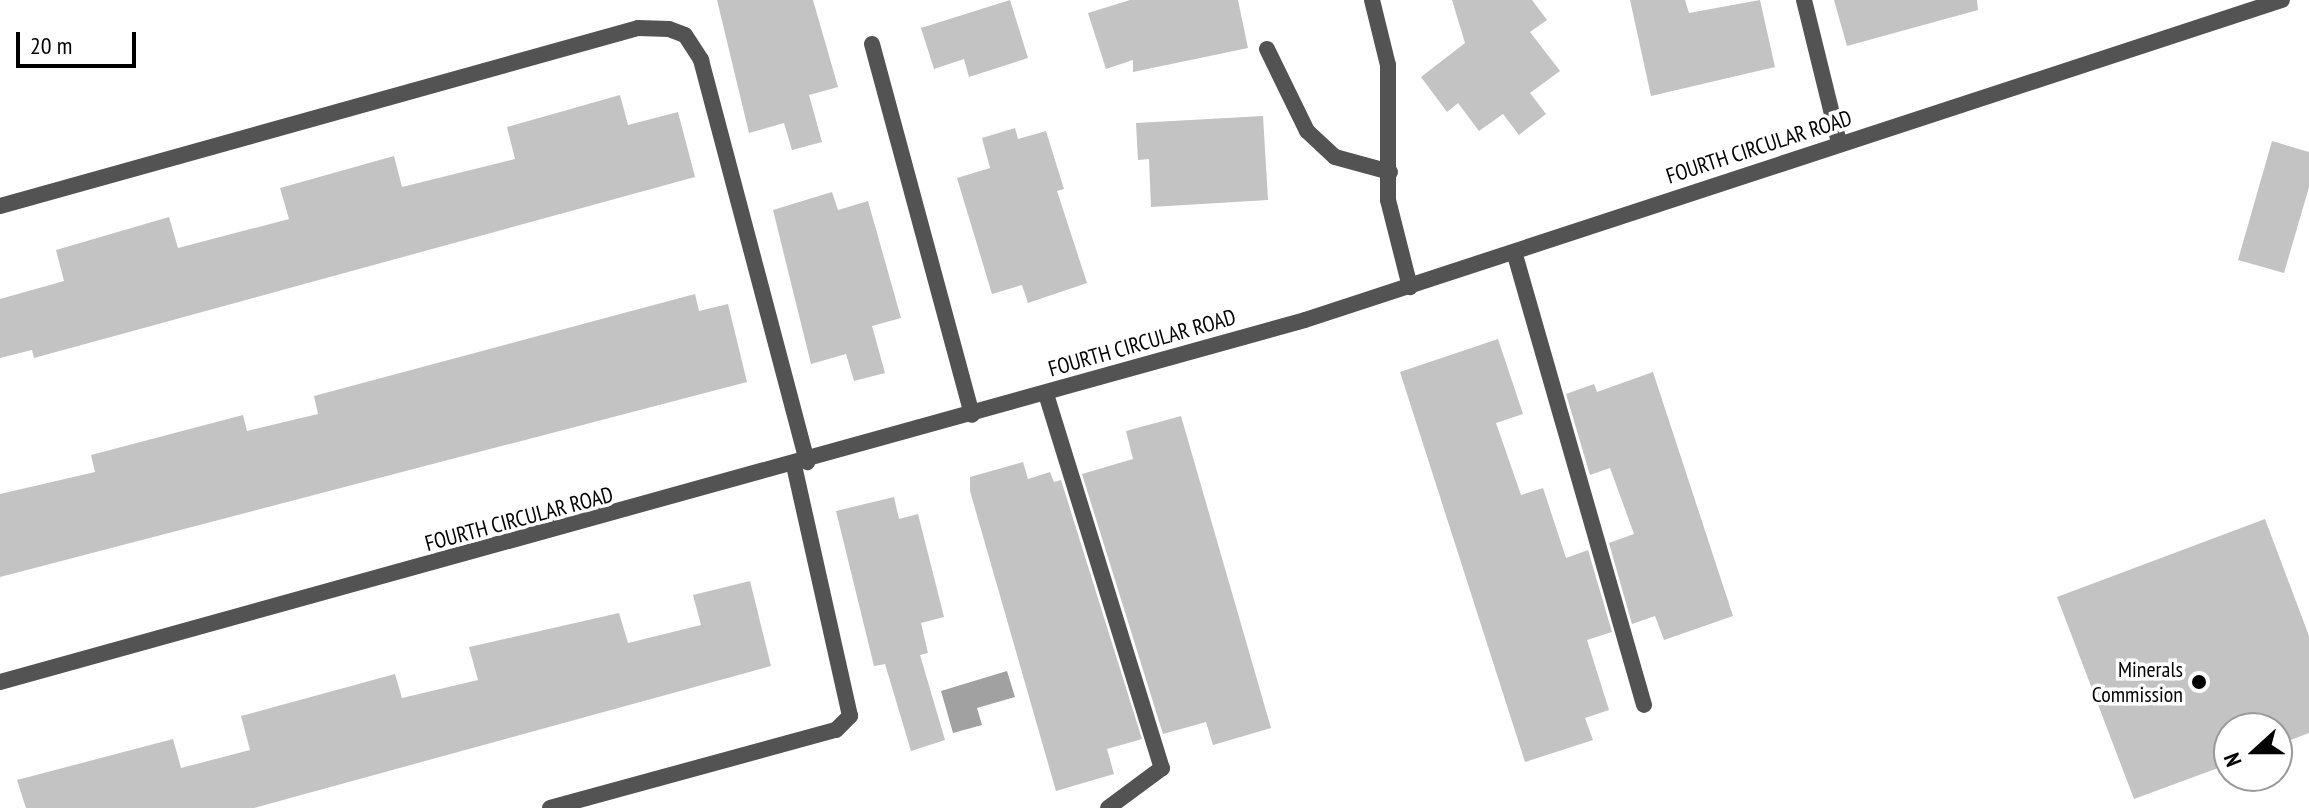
<!DOCTYPE html>
<style>
body{margin:0}
#map{position:relative;width:2309px;height:808px;overflow:hidden;background:#fff;font-family:"PT Sans Narrow",sans-serif}
div>[style]{position:absolute}
.water>*{inset:0;background:#a1a1a1}
.building>*{inset:0;background:#c3c3c3}
.service>*{height:16px;margin:-8px;padding:0 8px;transform-origin:8px;border-radius:8px;background:#535353}
.minor>*{height:16px;margin:-8px;padding:0 8px;transform-origin:8px;border-radius:8px;background:#535353}
.tertiary>*{height:16px;margin:-8px;padding:0 8px;transform-origin:8px;border-radius:8px;background:#535353}
.dots>*{width:22px;height:22px;translate:-50% -50%;box-sizing:border-box;border:4px solid #fff;border-radius:50%}
span{translate:-50% -50%;white-space:nowrap;text-align:center;line-height:1.15;-webkit-text-stroke:7px #fff;paint-order:stroke}
.street-label{font-size:22px;color:#000}
.poi-label{font-size:22px;color:#000}
.right{translate:-100% -50%;text-align:right}
.north{position:absolute;left:2213px;top:712px;width:80px;height:80px;box-sizing:border-box;background:#fff;border:2px solid #999;border-radius:50%;rotate:249deg;font-size:22px;font-weight:700;line-height:32px;text-align:center;color:#000}
.north::after{content:'';display:block;margin:auto;width:28px;height:36px;background:#000;clip-path:polygon(50% 0,100% 100%,50% 72%,0 100%)}
.scale{position:absolute;left:16px;top:32px;width:120px;height:36px;box-sizing:border-box;border:4px solid #000;border-top:0;padding-left:10px;font-size:24px;line-height:28px;white-space:nowrap;color:#000;-webkit-text-stroke:6px #fff;paint-order:stroke}
</style>
<div id="map">
<div class="water">
<div style="clip-path:polygon(1007px 671px,1015px 697px,977px 708px,982px 725px,953px 733px,941px 691px)"></div>
</div>
<div class="building">
<div style="clip-path:polygon(717px 0,813px 0,838px 87px,809px 95px,822px 142px,792px 150px,784px 123px,749px 133px)"></div>
<div style="clip-path:polygon(1010px 0,1028px 58px,969px 77px,964px 59px,934px 69px,921px 28px)"></div>
<div style="clip-path:polygon(1130px 0,1238px 0,1248px 48px,1133px 72px,1133px 60px,1106px 69px,1088px 13px)"></div>
<div style="clip-path:polygon(1452px 0,1532px 0,1547px 20px,1530px 32px,1560px 71px,1530px 93px,1546px 114px,1519px 135px,1503px 114px,1479px 131px,1458px 103px,1447px 112px,1421px 77px,1465px 43px)"></div>
<div style="clip-path:polygon(1630px 0,1685px 0,1689px 13px,1760px 0,1775px 67px,1651px 96px)"></div>
<div style="clip-path:polygon(1834px 0,1977px 0,1978px 10px,1847px 46px)"></div>
<div style="clip-path:polygon(620px 95px,628px 125px,678px 112px,695px 177px,34px 358px,32px 350px,0 358px,0 299px,64px 281px,56px 250px,169px 217px,178px 248px,289px 219px,280px 188px,394px 156px,402px 187px,515px 159px,507px 127px)"></div>
<div style="clip-path:polygon(1263px 116px,1268px 200px,1151px 207px,1149px 159px,1138px 160px,1136px 123px)"></div>
<div style="clip-path:polygon(1015px 128px,1018px 139px,1046px 131px,1064px 189px,1057px 191px,1087px 283px,1028px 303px,1022px 285px,992px 294px,957px 178px,990px 168px,982px 138px)"></div>
<div style="clip-path:polygon(2272px 141px,2309px 152px,2309px 187px,2284px 273px,2238px 260px)"></div>
<div style="clip-path:polygon(832px 192px,838px 210px,868px 201px,901px 318px,872px 326px,885px 373px,854px 381px,846px 354px,811px 364px,773px 210px)"></div>
<div style="clip-path:polygon(695px 294px,699px 311px,728px 304px,747px 382px,0 577px,0 494px,95px 472px,91px 455px,243px 415px,247px 431px,318px 414px,314px 396px)"></div>
<div style="clip-path:polygon(1498px 339px,1523px 414px,1496px 423px,1521px 495px,1543px 488px,1566px 558px,1588px 550px,1612px 632px,1587px 640px,1609px 710px,1585px 718px,1593px 740px,1525px 762px,1400px 372px)"></div>
<div style="clip-path:polygon(1653px 372px,1733px 616px,1664px 640px,1655px 616px,1632px 624px,1609px 543px,1634px 534px,1610px 468px,1590px 475px,1566px 394px,1594px 384px,1597px 392px)"></div>
<div style="clip-path:polygon(1181px 416px,1271px 728px,1213px 745px,1206px 722px,1163px 734px,1082px 474px,1133px 459px,1126px 431px)"></div>
<div style="clip-path:polygon(1023px 462px,1028px 479px,1050px 472px,1054px 482px,1061px 480px,1142px 739px,1107px 749px,1114px 774px,1056px 791px,970px 491px,970px 477px)"></div>
<div style="clip-path:polygon(894px 497px,899px 519px,918px 514px,944px 617px,921px 623px,928px 653px,920px 655px,945px 740px,911px 751px,885px 664px,874px 666px,836px 511px)"></div>
<div style="clip-path:polygon(2265px 519px,2309px 636px,2309px 733px,2277px 745px,2277px 728px,2229px 728px,2229px 764px,2134px 799px,2057px 597px)"></div>
<div style="clip-path:polygon(750px 581px,771px 666px,254px 808px,26px 808px,17px 780px,173px 739px,181px 768px,250px 750px,241px 716px,395px 674px,402px 698px,478px 680px,469px 647px,619px 613px,628px 643px,701px 625px,693px 595px)"></div>
</div>
<div class="service">
<div style="left:1515px;top:255px;width:468px;rotate:74deg"></div>
<div style="left:550px;top:808px;width:296px;rotate:-15.3deg"></div>
<div style="left:836px;top:730px;width:20px;rotate:-45deg"></div>
<div style="left:850px;top:716px;width:256px;rotate:-102.6deg"></div>
</div>
<div class="minor">
<div style="left:1372px;top:0;width:67px;rotate:76.2deg"></div>
<div style="left:1388px;top:65px;width:135px;rotate:90deg"></div>
<div style="left:1388px;top:200px;width:90px;rotate:75.8deg"></div>
<div style="left:1804px;top:0;width:147px;rotate:76.2deg"></div>
<div style="left:872px;top:44px;width:384px;rotate:74.9deg"></div>
<div style="left:1267px;top:49px;width:91px;rotate:64deg"></div>
<div style="left:1307px;top:131px;width:38px;rotate:43deg"></div>
<div style="left:1335px;top:157px;width:57px;rotate:15.3deg"></div>
<div style="left:0;top:206px;width:662px;rotate:-15.59deg"></div>
<div style="left:638px;top:28px;width:31px;rotate:2deg"></div>
<div style="left:669px;top:29px;width:17px;rotate:21deg"></div>
<div style="left:685px;top:35px;width:30px;rotate:57deg"></div>
<div style="left:701px;top:60px;width:416px;rotate:75.2deg"></div>
<div style="left:1046px;top:394px;width:392px;rotate:72.8deg"></div>
<div style="left:1162px;top:768px;width:67px;rotate:143.5deg"></div>
</div>
<div class="tertiary">
<div style="left:0;top:682px;width:1354px;rotate:-15.5deg"></div>
<div style="left:1305px;top:320px;width:1028px;rotate:-18.14deg"></div>
</div>
<div class="dots">
<div style="left:2199px;top:682px;background:#000"></div>
</div>
<div class="street-label">
<span style="left:1759px;top:147px;rotate:-18deg">FOURTH CIRCULAR ROAD</span>
<span style="left:1142px;top:343px;rotate:-16deg">FOURTH CIRCULAR ROAD</span>
<span style="left:519px;top:519px;rotate:-15deg">FOURTH CIRCULAR ROAD</span>
</div>
<div class="poi-label">
<span class="right" style="left:2183px;top:682px">Minerals<br>Commission</span>
</div>
<div class="north">N</div>
<div class="scale">20 m</div>
</div>
